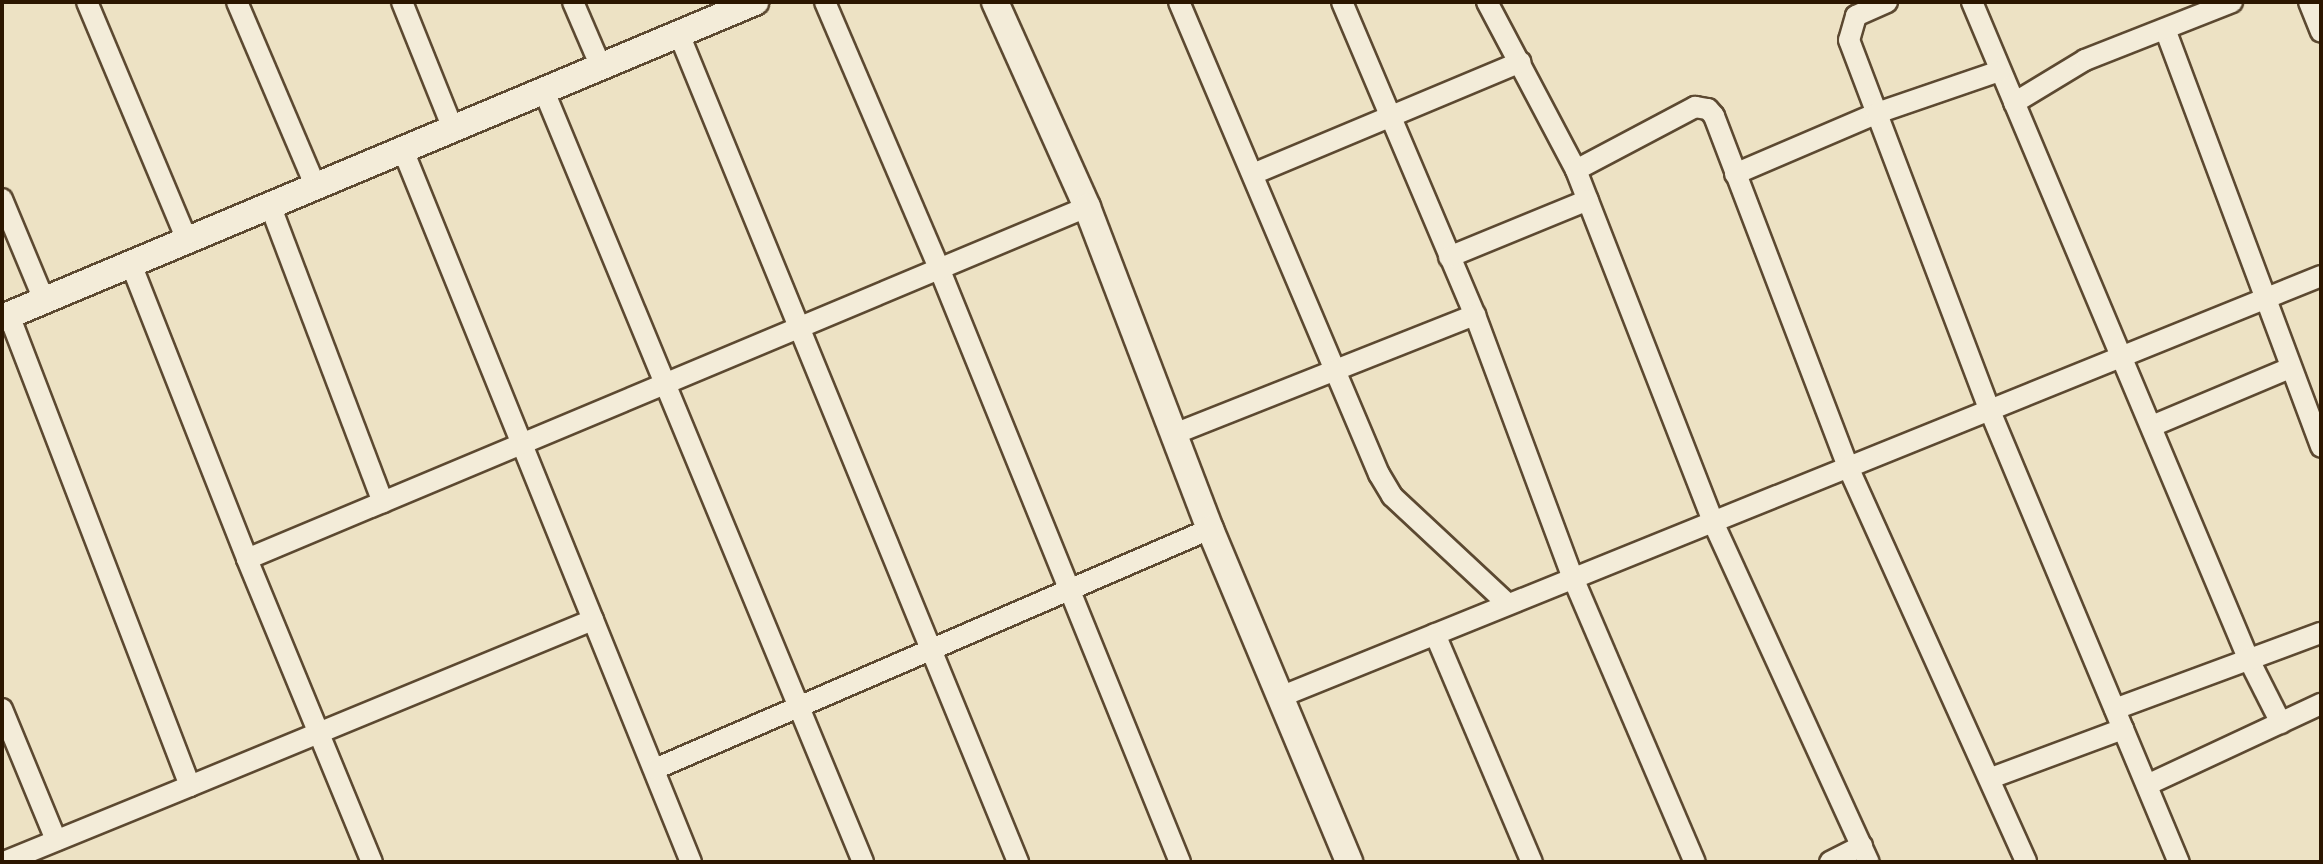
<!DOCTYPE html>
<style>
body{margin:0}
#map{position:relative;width:2323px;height:864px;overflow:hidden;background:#ede2c4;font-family:"Sorts Mill Goudy",serif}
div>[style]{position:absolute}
.roads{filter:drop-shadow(2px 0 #5c4931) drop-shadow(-2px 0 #5c4931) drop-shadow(0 2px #5c4931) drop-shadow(0 -2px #5c4931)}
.minor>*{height:20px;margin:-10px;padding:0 10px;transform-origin:10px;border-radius:10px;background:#f3ecd9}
.tertiary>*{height:26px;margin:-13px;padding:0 13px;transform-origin:13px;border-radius:13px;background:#f3ecd9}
span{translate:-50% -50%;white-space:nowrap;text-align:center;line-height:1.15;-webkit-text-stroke:6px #f3ecd9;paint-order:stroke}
.frame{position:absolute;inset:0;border:4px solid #2b1600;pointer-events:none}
</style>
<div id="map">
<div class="roads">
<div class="minor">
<div style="left:87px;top:2px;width:258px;rotate:67.2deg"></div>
<div style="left:237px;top:2px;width:201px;rotate:66.9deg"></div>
<div style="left:402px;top:2px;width:137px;rotate:68.1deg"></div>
<div style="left:573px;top:2px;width:71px;rotate:66.7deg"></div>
<div style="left:825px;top:2px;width:289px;rotate:66.8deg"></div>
<div style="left:939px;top:268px;width:641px;rotate:67.92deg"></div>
<div style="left:1179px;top:2px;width:513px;rotate:67.04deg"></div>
<div style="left:1379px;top:474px;width:26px;rotate:59deg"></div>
<div style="left:1392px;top:496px;width:158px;rotate:43deg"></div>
<div style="left:1342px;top:2px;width:340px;rotate:67deg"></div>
<div style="left:1475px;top:315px;width:281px;rotate:69.6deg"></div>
<div style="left:1573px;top:578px;width:309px;rotate:66.8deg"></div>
<div style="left:1487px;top:2px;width:190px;rotate:62.1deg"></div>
<div style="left:1576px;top:170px;width:378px;rotate:68.7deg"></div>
<div style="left:1713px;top:522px;width:374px;rotate:65.4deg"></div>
<div style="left:1887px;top:2px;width:34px;rotate:156deg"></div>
<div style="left:1856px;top:16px;width:25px;rotate:106deg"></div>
<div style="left:1849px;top:40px;width:397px;rotate:69.2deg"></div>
<div style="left:1990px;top:411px;width:489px;rotate:67.3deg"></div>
<div style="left:1972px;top:2px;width:712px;rotate:67.18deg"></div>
<div style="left:2248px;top:658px;width:73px;rotate:63.1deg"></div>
<div style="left:2309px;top:2px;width:32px;rotate:68deg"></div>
<div style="left:2165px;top:29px;width:446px;rotate:69.5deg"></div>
<div style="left:679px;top:34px;width:895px;rotate:67.73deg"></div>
<div style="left:544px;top:91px;width:834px;rotate:67.52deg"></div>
<div style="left:2014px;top:103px;width:83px;rotate:-31.2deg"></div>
<div style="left:2085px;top:60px;width:158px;rotate:-21.5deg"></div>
<div style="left:403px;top:150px;width:768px;rotate:67.98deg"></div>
<div style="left:1576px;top:170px;width:135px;rotate:-27.9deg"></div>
<div style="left:1695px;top:107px;width:13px;rotate:9deg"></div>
<div style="left:1708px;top:109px;width:9px;rotate:49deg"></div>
<div style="left:1714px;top:116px;width:376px;rotate:69.1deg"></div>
<div style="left:1848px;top:467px;width:433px;rotate:65.7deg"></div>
<div style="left:1253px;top:174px;width:290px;rotate:-22.7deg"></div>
<div style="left:1735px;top:174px;width:155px;rotate:-23.2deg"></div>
<div style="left:1877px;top:113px;width:130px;rotate:-18.9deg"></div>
<div style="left:2px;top:199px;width:109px;rotate:67.4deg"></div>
<div style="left:270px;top:205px;width:318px;rotate:69.2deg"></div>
<div style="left:1449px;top:257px;width:150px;rotate:-22.3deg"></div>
<div style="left:131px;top:264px;width:317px;rotate:68.5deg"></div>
<div style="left:247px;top:559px;width:911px;rotate:-22.74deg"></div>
<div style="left:2152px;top:426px;width:150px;rotate:-22.8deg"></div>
<div style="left:1174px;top:434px;width:324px;rotate:-21.6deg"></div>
<div style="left:247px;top:559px;width:328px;rotate:67.6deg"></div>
<div style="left:1435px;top:634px;width:248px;rotate:67deg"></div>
<div style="left:1280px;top:697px;width:1123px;rotate:-22.02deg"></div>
<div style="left:2px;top:709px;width:142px;rotate:67.6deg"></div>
<div style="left:2115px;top:709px;width:220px;rotate:-20.3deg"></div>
<div style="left:655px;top:769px;width:605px;rotate:-23.39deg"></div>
<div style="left:1991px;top:778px;width:141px;rotate:-20.4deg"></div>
<div style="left:2147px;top:785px;width:192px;rotate:-25deg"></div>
<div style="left:190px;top:786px;width:436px;rotate:-22.4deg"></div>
<div style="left:4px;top:862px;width:201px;rotate:-22.2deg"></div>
<div style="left:190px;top:786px;width:505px;rotate:-111.02deg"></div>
<div style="left:1830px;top:862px;width:36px;rotate:-27deg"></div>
</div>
<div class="tertiary">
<div style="left:995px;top:2px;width:225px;rotate:65.8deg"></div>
<div style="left:1087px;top:207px;width:345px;rotate:69.1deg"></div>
<div style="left:1210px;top:529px;width:361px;rotate:67.3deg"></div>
<div style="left:2px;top:318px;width:817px;rotate:-22.77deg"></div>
</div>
</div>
<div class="frame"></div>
</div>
